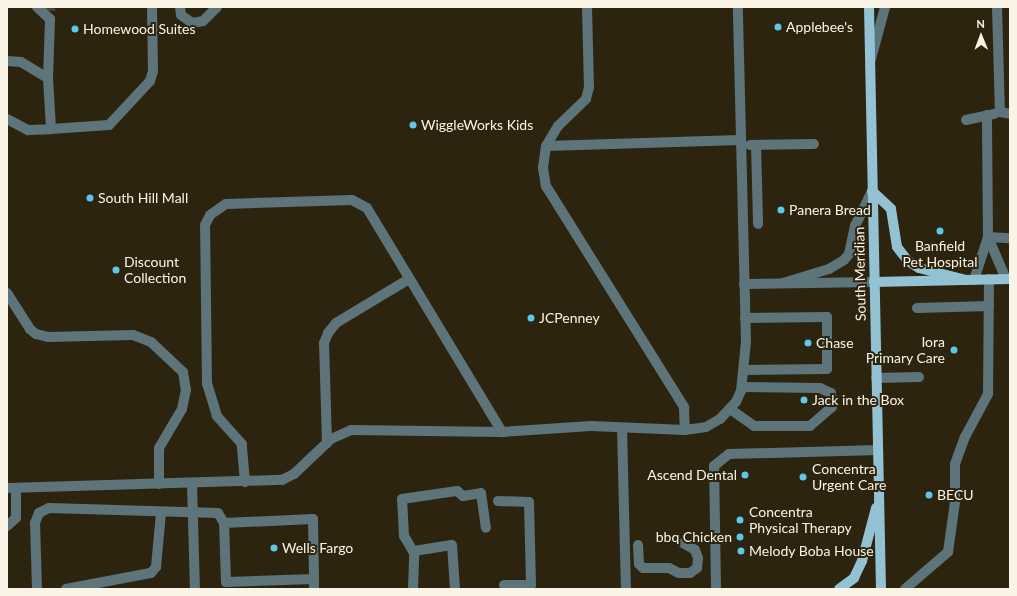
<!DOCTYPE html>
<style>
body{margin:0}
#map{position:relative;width:1017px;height:596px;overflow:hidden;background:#2c240f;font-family:Lato,sans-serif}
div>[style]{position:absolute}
.minor-tunnel>*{height:10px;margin-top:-5px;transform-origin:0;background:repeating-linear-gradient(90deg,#4b432f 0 10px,transparent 0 15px)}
.minor>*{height:10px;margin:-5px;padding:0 5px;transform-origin:5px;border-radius:5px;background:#5d747b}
.major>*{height:10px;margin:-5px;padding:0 5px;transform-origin:5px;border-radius:5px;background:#93c3d2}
.dots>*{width:11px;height:11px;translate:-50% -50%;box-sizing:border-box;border:2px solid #2c240f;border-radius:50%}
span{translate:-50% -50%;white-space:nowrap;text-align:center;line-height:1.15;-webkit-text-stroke:4px #2c240f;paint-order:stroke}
.poi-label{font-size:14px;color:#faf4e7}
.left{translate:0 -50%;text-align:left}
.right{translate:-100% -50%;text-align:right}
.street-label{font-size:14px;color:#faf4e7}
.frame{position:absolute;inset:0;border:8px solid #faf4e7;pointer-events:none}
.north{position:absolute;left:961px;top:16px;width:40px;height:40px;-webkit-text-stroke:3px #2c240f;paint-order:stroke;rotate:359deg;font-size:11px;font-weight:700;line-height:16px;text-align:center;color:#faf4e7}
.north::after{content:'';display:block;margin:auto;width:14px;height:18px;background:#faf4e7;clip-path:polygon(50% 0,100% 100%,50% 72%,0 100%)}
</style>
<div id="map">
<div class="minor-tunnel">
<div style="left:50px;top:7px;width:4px;rotate:90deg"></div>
</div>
<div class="minor">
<div style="left:37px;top:7px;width:18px;rotate:43deg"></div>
<div style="left:50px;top:19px;width:59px;rotate:91.9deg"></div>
<div style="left:48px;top:78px;width:51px;rotate:86.6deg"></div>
<div style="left:51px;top:129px;width:58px;rotate:-3.9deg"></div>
<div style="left:109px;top:125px;width:60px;rotate:-47deg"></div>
<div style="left:150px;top:81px;width:10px;rotate:-73deg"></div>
<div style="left:153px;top:71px;width:64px;rotate:-90.9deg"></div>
<div style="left:180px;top:7px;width:8px;rotate:83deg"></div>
<div style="left:181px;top:15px;width:14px;rotate:36deg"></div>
<div style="left:192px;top:23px;width:11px;rotate:-10deg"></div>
<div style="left:203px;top:21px;width:20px;rotate:-45deg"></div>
<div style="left:587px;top:7px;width:80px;rotate:88.6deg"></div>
<div style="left:589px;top:87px;width:12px;rotate:104deg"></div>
<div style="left:586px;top:99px;width:39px;rotate:136deg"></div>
<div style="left:558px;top:126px;width:23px;rotate:121deg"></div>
<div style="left:546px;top:146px;width:22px;rotate:98deg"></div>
<div style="left:543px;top:168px;width:18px;rotate:81deg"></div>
<div style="left:546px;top:186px;width:261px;rotate:58deg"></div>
<div style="left:684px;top:407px;width:23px;rotate:88deg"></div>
<div style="left:997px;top:7px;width:105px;rotate:88.4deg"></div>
<div style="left:1000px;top:112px;width:10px;rotate:11deg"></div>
<div style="left:871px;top:59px;width:54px;rotate:-74.9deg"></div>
<div style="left:7px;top:61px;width:14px;rotate:4deg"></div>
<div style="left:21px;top:62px;width:31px;rotate:31deg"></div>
<div style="left:7px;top:119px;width:24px;rotate:28deg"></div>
<div style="left:28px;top:130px;width:23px;rotate:-2deg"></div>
<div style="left:966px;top:120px;width:29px;rotate:-12deg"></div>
<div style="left:750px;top:145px;width:64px;rotate:-0.9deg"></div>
<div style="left:756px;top:145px;width:79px;rotate:88.5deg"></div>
<div style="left:546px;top:146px;width:194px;rotate:-1.8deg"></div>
<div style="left:1006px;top:279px;width:46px;rotate:-113.2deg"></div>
<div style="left:988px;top:237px;width:22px;rotate:3deg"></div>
<div style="left:974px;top:280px;width:45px;rotate:-72deg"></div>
<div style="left:988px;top:237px;width:122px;rotate:-90.5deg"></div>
<div style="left:783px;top:283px;width:48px;rotate:-16.9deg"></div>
<div style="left:829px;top:269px;width:17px;rotate:-31deg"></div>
<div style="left:844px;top:260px;width:8px;rotate:-50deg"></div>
<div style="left:849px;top:254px;width:29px;rotate:-78deg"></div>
<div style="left:855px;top:226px;width:39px;rotate:-64deg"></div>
<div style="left:744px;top:284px;width:130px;rotate:-0.9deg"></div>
<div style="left:7px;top:293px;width:43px;rotate:57.4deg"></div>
<div style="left:30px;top:329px;width:8px;rotate:40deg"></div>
<div style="left:36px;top:334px;width:12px;rotate:14deg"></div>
<div style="left:48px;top:337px;width:85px;rotate:-1.3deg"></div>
<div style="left:133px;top:335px;width:19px;rotate:21deg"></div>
<div style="left:151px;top:342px;width:44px;rotate:43.2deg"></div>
<div style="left:183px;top:372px;width:18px;rotate:81deg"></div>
<div style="left:186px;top:390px;width:19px;rotate:102deg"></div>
<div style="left:182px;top:409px;width:45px;rotate:120.5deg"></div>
<div style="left:159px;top:448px;width:36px;rotate:90deg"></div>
<div style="left:917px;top:308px;width:72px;rotate:-1.6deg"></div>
<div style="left:744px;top:370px;width:83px;rotate:-0.7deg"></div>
<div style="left:827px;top:369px;width:52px;rotate:-90deg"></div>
<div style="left:827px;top:317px;width:82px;rotate:179.3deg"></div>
<div style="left:876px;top:378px;width:43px;rotate:-1.3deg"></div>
<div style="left:730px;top:409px;width:29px;rotate:35deg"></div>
<div style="left:754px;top:426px;width:56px"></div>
<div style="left:810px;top:426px;width:29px;rotate:-41deg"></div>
<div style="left:832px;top:407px;width:14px;rotate:-94deg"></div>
<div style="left:831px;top:393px;width:12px;rotate:-156deg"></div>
<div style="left:820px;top:388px;width:78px;rotate:-179.3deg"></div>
<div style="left:622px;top:428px;width:161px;rotate:88.6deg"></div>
<div style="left:327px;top:443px;width:100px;rotate:-91.7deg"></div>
<div style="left:324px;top:343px;width:11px;rotate:-68deg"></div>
<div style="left:328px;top:333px;width:13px;rotate:-51deg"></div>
<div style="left:336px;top:323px;width:85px;rotate:-31.1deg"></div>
<div style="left:245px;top:482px;width:38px;rotate:-95deg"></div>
<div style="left:242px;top:444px;width:38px;rotate:-132deg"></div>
<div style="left:217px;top:416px;width:34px;rotate:-107deg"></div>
<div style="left:207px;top:384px;width:159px;rotate:-90.7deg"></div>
<div style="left:205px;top:225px;width:11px;rotate:-63deg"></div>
<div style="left:210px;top:215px;width:19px;rotate:-35deg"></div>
<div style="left:226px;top:204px;width:126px;rotate:-1.8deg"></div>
<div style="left:352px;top:200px;width:17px;rotate:28deg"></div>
<div style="left:367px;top:208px;width:262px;rotate:58.9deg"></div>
<div style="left:192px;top:484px;width:105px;rotate:88.4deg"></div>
<div style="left:7px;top:488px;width:275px;rotate:-1.7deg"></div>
<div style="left:282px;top:480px;width:13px;rotate:-27deg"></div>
<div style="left:294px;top:474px;width:51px;rotate:-43.4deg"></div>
<div style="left:331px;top:439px;width:22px;rotate:-24deg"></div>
<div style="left:351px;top:430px;width:151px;rotate:0.8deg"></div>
<div style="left:502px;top:432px;width:89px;rotate:-3.9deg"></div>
<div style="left:591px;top:426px;width:94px;rotate:2.4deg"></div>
<div style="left:685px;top:430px;width:21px;rotate:-8deg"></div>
<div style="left:706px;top:427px;width:16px;rotate:-30deg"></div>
<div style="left:720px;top:419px;width:23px;rotate:-47deg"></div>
<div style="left:736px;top:402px;width:12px;rotate:-66deg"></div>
<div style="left:741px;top:391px;width:49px;rotate:-84.2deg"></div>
<div style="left:746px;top:342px;width:335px;rotate:-91.4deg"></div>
<div style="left:498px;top:501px;width:31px;rotate:2deg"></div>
<div style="left:529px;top:502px;width:83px;rotate:88.6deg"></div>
<div style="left:531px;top:585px;width:27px;rotate:180deg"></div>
<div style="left:7px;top:526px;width:12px;rotate:-42deg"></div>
<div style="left:16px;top:518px;width:30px;rotate:-90deg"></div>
<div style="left:638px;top:545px;width:19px;rotate:87deg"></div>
<div style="left:639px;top:564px;width:6px;rotate:45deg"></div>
<div style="left:643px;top:568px;width:26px"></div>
<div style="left:669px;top:568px;width:11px;rotate:27deg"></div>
<div style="left:679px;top:573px;width:11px"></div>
<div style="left:690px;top:573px;width:9px;rotate:-36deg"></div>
<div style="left:697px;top:568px;width:10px;rotate:-84deg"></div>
<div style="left:698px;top:558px;width:9px;rotate:-111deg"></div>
<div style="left:695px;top:550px;width:14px;rotate:-150deg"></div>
<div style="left:414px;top:553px;width:20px;rotate:-120deg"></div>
<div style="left:404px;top:536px;width:37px;rotate:-93deg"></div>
<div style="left:402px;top:499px;width:56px;rotate:-8.3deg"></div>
<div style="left:457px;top:491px;width:8px;rotate:40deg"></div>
<div style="left:463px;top:496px;width:18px;rotate:-9deg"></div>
<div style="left:481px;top:493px;width:35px;rotate:82deg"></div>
<div style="left:314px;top:579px;width:88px;rotate:178deg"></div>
<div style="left:226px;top:582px;width:59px;rotate:-91.9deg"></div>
<div style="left:224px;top:523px;width:89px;rotate:-2.6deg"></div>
<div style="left:313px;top:519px;width:60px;rotate:89deg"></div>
<div style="left:314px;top:579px;width:10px;rotate:90deg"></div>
<div style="left:37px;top:589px;width:66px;rotate:-91.7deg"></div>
<div style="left:35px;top:523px;width:11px;rotate:-68deg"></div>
<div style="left:39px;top:513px;width:11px;rotate:-27deg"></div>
<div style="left:49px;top:508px;width:169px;rotate:1.7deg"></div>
<div style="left:218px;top:513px;width:12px;rotate:59deg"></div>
<div style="left:66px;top:589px;width:86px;rotate:-10.7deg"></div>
<div style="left:151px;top:573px;width:8px;rotate:-50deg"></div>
<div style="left:156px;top:567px;width:54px;rotate:-84.7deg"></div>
<div style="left:413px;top:589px;width:38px;rotate:-88deg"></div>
<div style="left:414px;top:551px;width:38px;rotate:-9deg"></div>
<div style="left:452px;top:545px;width:44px;rotate:86.1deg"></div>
<div style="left:716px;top:589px;width:123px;rotate:-90.9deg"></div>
<div style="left:714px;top:466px;width:19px;rotate:-39deg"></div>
<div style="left:729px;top:454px;width:149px;rotate:-1.5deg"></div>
<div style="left:905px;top:589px;width:57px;rotate:-40.7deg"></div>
<div style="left:948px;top:552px;width:50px;rotate:-82deg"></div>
<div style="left:955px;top:502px;width:38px;rotate:-90deg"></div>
<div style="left:955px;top:464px;width:29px;rotate:-70deg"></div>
<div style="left:965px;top:437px;width:49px;rotate:-61.9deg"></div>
<div style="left:988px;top:394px;width:115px;rotate:-89.5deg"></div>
</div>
<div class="major">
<div style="left:869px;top:7px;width:582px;rotate:88.82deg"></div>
<div style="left:872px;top:191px;width:26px;rotate:43deg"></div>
<div style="left:891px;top:209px;width:38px;rotate:81deg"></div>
<div style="left:897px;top:247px;width:18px;rotate:52deg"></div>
<div style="left:908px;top:261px;width:13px;rotate:32deg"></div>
<div style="left:919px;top:268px;width:49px;rotate:14.3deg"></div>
<div style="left:874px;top:282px;width:136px;rotate:-1.3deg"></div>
<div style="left:839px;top:589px;width:19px;rotate:-36deg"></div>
<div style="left:854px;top:578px;width:19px;rotate:-65deg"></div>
<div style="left:862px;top:561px;width:55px;rotate:-75.2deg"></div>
</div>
<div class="dots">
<div style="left:778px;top:27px;background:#5ac8e6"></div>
<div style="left:75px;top:29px;background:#5ac8e6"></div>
<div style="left:413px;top:125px;background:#5ac8e6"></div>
<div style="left:90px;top:198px;background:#5ac8e6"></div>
<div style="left:781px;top:210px;background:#5ac8e6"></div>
<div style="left:940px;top:231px;background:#5ac8e6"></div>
<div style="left:116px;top:270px;background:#5ac8e6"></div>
<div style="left:531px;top:318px;background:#5ac8e6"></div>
<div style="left:808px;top:343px;background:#5ac8e6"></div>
<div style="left:954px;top:350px;background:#5ac8e6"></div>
<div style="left:804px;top:400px;background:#5ac8e6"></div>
<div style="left:745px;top:475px;background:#5ac8e6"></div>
<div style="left:803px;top:477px;background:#5ac8e6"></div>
<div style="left:929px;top:495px;background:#5ac8e6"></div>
<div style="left:740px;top:520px;background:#5ac8e6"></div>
<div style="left:740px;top:537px;background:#5ac8e6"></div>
<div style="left:274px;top:548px;background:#5ac8e6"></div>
<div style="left:741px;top:551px;background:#5ac8e6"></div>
</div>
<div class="poi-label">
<span class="left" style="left:786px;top:27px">Applebee's</span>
<span class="left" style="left:83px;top:29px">Homewood Suites</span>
<span class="left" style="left:421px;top:125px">WiggleWorks Kids</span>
<span class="left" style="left:98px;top:198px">South Hill Mall</span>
<span class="left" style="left:789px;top:210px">Panera Bread</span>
<span style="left:940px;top:254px">Banfield<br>Pet Hospital</span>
<span class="left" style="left:124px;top:270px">Discount<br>Collection</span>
<span class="left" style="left:539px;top:318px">JCPenney</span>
<span class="right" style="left:945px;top:350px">Iora<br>Primary Care</span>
<span class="left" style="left:816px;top:343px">Chase</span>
<span class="left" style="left:812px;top:400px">Jack in the Box</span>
<span class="left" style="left:812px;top:477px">Concentra<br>Urgent Care</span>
<span class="right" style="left:737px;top:475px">Ascend Dental</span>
<span class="left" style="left:937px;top:495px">BECU</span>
<span class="left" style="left:749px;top:520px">Concentra<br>Physical Therapy</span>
<span class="right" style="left:732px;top:537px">bbq Chicken</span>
<span class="left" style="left:282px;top:548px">Wells Fargo</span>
<span class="left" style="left:749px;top:551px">Melody Boba House</span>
</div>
<div class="street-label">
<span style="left:860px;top:274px;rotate:-91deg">South Meridian</span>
</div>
<div class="frame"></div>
<div class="north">N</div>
</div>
